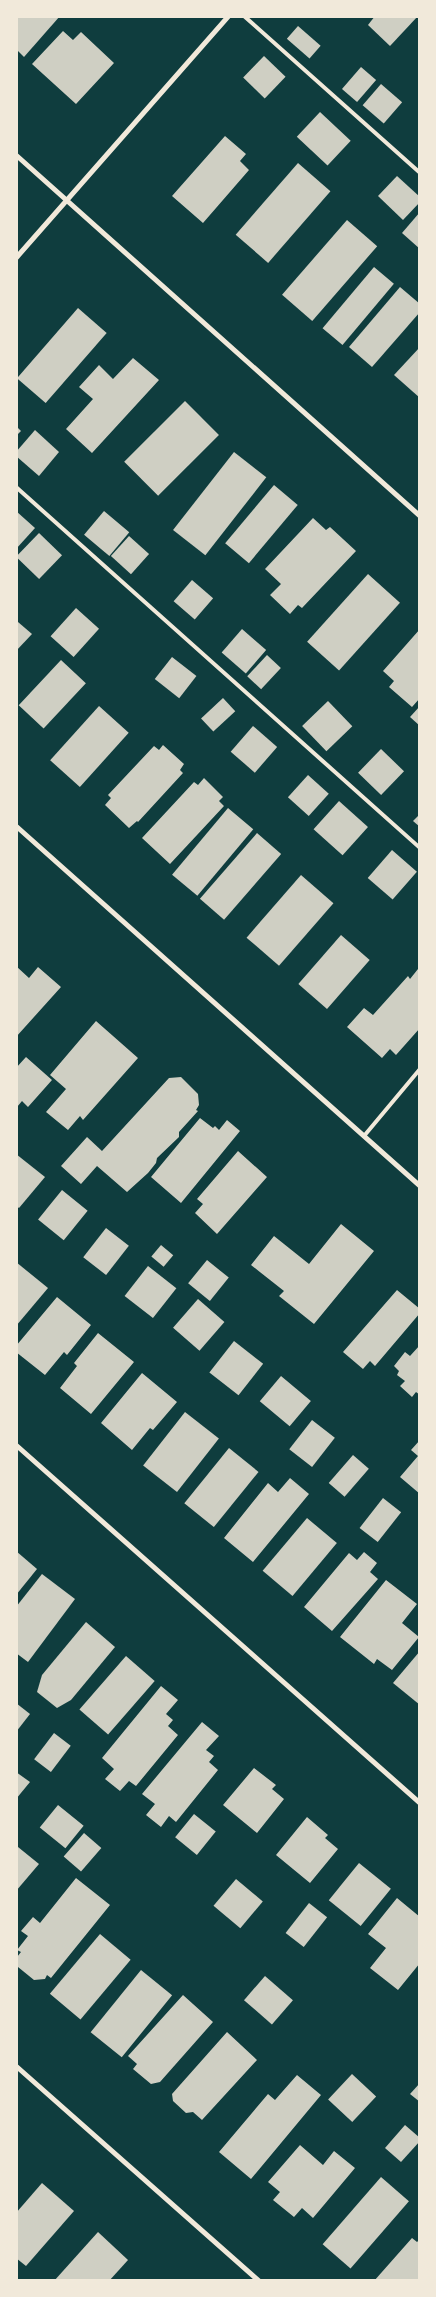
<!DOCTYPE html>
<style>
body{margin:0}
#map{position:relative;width:436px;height:2297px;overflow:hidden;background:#0f3d3e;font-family:Jost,sans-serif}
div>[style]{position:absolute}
.building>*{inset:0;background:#cfcfc3;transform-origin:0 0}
.service>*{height:4px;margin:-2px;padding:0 2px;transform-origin:2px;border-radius:2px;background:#f1e9da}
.minor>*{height:5px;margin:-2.5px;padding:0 2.5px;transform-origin:2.5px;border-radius:2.5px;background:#f1e9da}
span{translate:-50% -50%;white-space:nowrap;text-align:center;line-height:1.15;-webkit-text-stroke:4px #f1e9da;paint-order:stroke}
.frame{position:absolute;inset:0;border:18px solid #f1e9da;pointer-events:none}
</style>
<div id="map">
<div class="building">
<div style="clip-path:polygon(16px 16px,60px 16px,24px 57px,16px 49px)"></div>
<div style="clip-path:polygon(375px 16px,418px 16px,390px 46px,368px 25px)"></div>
<div style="left:298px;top:26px;width:30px;height:17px;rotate:41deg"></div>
<div style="clip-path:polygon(63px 31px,73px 40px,81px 32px,114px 63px,76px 104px,32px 64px)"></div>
<div style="left:264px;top:56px;width:30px;height:30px;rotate:44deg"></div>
<div style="left:361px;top:67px;width:20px;height:29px;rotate:41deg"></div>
<div style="left:381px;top:84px;width:28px;height:28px;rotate:41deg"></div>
<div style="left:320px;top:112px;width:42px;height:34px;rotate:43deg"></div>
<div style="clip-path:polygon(225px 136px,246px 154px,240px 161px,249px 170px,203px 223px,172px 196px)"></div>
<div style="left:298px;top:163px;width:43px;height:95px;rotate:41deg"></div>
<div style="clip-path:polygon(397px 176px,420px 197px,420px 202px,403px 220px,378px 196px)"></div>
<div style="clip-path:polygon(420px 212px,420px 249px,402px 233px)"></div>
<div style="left:347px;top:220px;width:40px;height:99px;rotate:41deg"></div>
<div style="left:374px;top:267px;width:26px;height:80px;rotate:40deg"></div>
<div style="clip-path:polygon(400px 287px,420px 304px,420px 312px,372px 367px,349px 347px)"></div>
<div style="left:78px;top:308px;width:38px;height:93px;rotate:41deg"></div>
<div style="clip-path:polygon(420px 347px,420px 398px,394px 375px)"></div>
<div style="clip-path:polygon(133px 358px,159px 380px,92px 453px,66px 429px,93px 399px,79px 387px,99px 365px,113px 379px)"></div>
<div style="left:185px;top:401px;width:48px;height:86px;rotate:45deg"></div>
<div style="clip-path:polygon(16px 426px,21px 431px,16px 436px)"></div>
<div style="clip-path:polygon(35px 430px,59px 452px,39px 476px,16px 456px,16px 452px)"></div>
<div style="left:234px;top:452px;width:41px;height:99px;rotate:38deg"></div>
<div style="left:274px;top:485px;width:31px;height:76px;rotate:40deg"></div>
<div style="clip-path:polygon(16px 511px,35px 528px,16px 549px)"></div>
<div style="left:104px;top:511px;width:33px;height:31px;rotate:40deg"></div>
<div style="clip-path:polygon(313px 518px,326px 530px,330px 527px,356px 551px,302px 608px,298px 605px,290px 614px,270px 595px,281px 584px,265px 569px)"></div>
<div style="left:39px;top:533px;width:32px;height:33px;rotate:44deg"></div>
<div style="left:129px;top:536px;width:27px;height:27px;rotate:42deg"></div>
<div style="left:368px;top:574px;width:43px;height:91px;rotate:42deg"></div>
<div style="left:192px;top:580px;width:28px;height:28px;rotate:41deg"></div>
<div style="left:76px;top:608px;width:31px;height:38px;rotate:42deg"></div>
<div style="clip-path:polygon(18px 622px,32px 634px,16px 651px,16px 625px)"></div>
<div style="left:242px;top:629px;width:32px;height:31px;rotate:41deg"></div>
<div style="clip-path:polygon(420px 629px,420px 698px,412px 707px,389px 687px,394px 681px,383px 671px)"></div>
<div style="left:267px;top:655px;width:19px;height:29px;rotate:43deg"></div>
<div style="left:172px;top:657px;width:31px;height:28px;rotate:38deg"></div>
<div style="left:61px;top:660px;width:34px;height:62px;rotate:43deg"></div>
<div style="left:223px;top:698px;width:18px;height:30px;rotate:47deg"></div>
<div style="left:328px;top:701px;width:35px;height:36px;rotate:46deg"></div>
<div style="left:99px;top:706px;width:40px;height:73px;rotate:42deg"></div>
<div style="clip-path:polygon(420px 706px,420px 726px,410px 717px)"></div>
<div style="left:253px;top:726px;width:32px;height:34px;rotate:41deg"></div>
<div style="clip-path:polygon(163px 745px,184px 764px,180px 770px,183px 773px,138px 822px,137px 821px,129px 828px,105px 805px,111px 798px,108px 795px,154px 746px,159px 750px)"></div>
<div style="left:381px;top:749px;width:32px;height:33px;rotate:44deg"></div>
<div style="left:308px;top:775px;width:28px;height:30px;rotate:42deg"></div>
<div style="clip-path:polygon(204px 778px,223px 797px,219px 801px,224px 806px,170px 864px,142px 838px,194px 782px,198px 785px)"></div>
<div style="left:339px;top:801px;width:39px;height:38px;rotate:42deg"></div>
<div style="left:228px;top:808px;width:33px;height:87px;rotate:40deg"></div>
<div style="clip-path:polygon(420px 814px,420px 827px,413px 821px)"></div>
<div style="left:257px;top:833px;width:32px;height:87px;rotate:41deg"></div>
<div style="left:392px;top:850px;width:33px;height:37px;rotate:41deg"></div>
<div style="left:301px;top:875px;width:43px;height:83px;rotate:41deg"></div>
<div style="left:341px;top:935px;width:38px;height:65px;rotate:41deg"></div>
<div style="clip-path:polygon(16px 966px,29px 978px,38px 967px,61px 987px,16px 1037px)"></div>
<div style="clip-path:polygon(418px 969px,420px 1028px,396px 1055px,390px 1049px,382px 1058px,347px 1027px,364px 1008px,373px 1015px,408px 976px,410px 979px)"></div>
<div style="clip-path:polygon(96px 1021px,138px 1058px,83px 1120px,80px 1116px,68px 1130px,46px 1112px,66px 1089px,50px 1075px)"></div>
<div style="clip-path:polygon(26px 1057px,52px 1080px,28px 1107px,22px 1101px,17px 1107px,16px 1068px)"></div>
<div style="clip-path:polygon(181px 1077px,198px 1094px,199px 1105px,196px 1110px,198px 1111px,179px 1132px,179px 1137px,157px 1158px,156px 1163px,148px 1173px,127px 1192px,97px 1166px,81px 1184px,61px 1166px,87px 1137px,102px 1151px,169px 1078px)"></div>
<div style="clip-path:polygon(200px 1118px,213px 1128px,215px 1126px,219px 1130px,227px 1120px,240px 1131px,181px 1203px,151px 1177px)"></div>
<div style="clip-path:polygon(238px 1151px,267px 1177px,217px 1234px,195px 1213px,203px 1204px,197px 1199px)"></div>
<div style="clip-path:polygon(16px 1154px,45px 1177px,19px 1208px,16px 1206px)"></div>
<div style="left:62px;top:1190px;width:33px;height:38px;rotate:39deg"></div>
<div style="clip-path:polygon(341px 1224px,374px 1251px,314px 1324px,279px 1296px,284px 1291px,251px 1265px,274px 1236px,309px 1264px)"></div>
<div style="left:106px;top:1228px;width:29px;height:37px;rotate:38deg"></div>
<div style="left:161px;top:1245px;width:16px;height:15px;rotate:40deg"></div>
<div style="left:207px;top:1260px;width:28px;height:30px;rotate:39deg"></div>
<div style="clip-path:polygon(16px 1262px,48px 1288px,16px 1326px)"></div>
<div style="left:148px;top:1266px;width:36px;height:38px;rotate:38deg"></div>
<div style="clip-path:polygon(397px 1290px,420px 1309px,420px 1313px,375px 1366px,370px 1361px,363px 1369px,343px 1352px)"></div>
<div style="clip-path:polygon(57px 1297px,91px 1325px,67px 1355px,64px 1352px,45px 1375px,16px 1352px,16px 1346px)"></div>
<div style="left:198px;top:1299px;width:35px;height:38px;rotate:41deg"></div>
<div style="clip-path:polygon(98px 1333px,134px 1362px,91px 1414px,60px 1388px,77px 1366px,74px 1363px)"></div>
<div style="left:234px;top:1341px;width:37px;height:40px;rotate:38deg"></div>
<div style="clip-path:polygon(420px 1345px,420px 1395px,416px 1392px,412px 1397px,400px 1386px,405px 1381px,397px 1375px,399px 1371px,394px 1366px,405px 1352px,410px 1356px)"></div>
<div style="clip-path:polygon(142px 1373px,177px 1402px,153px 1430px,150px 1428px,132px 1450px,101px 1423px)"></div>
<div style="left:281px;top:1376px;width:39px;height:33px;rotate:40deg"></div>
<div style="left:185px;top:1412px;width:43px;height:68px;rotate:38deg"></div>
<div style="left:312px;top:1420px;width:29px;height:37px;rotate:38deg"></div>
<div style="clip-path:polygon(420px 1440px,420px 1494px,400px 1477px,418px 1456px,411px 1450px)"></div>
<div style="left:229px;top:1448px;width:38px;height:71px;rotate:39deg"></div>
<div style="left:353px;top:1455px;width:21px;height:37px;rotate:41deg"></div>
<div style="clip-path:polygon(290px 1478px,309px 1494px,253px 1562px,224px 1538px,268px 1483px,278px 1492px)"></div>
<div style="left:383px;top:1498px;width:23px;height:38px;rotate:38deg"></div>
<div style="left:307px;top:1518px;width:39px;height:69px;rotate:40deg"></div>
<div style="clip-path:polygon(16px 1551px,37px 1569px,16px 1595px)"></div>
<div style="clip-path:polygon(364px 1552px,377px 1563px,370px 1572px,378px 1579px,332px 1631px,304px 1607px,349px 1553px,357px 1560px)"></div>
<div style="clip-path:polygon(42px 1574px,75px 1599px,28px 1662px,16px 1653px,16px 1607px)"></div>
<div style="clip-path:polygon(386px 1580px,417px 1604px,402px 1623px,419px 1637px,392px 1670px,377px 1659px,374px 1664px,340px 1637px)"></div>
<div style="clip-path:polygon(86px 1622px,115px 1647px,71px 1700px,57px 1708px,37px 1692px,42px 1675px)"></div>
<div style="clip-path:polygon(420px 1651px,420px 1705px,393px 1683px)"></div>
<div style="left:126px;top:1656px;width:38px;height:71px;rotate:41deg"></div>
<div style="clip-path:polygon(161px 1686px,178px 1700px,166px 1714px,173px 1720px,168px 1726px,178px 1735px,136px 1786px,129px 1781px,120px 1791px,105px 1779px,114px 1769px,102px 1758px)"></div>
<div style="clip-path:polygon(16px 1703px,30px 1714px,16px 1732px)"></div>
<div style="clip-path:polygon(202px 1722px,219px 1736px,206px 1750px,214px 1756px,209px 1762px,218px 1770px,176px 1822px,169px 1816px,161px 1827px,146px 1815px,155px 1804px,142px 1794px)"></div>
<div style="left:54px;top:1733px;width:21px;height:33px;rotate:37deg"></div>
<div style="clip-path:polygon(254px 1768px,276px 1785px,272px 1789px,284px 1799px,257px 1833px,223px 1805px)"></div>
<div style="clip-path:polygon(16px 1772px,30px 1782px,16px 1799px)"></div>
<div style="left:58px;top:1805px;width:33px;height:29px;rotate:39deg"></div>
<div style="left:194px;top:1814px;width:28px;height:30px;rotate:39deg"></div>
<div style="clip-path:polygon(307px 1817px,328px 1835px,325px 1838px,338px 1849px,310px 1883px,276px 1855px)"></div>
<div style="left:84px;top:1833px;width:23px;height:31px;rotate:41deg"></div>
<div style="clip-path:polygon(18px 1847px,39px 1864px,16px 1891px,16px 1849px)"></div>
<div style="left:359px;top:1863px;width:41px;height:48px;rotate:39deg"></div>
<div style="clip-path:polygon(76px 1878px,110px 1905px,51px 1978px,47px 1975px,45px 1979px,34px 1980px,18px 1967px,17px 1957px,21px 1952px,17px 1950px,28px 1936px,21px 1931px,33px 1917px,40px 1923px)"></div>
<div style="left:236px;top:1879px;width:35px;height:35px;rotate:40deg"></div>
<div style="clip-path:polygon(397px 1898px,420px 1917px,420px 1963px,398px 1990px,370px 1968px,386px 1948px,368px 1934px)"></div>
<div style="left:309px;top:1903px;width:23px;height:38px;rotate:38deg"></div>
<div style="left:100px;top:1934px;width:40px;height:78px;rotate:40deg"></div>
<div style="left:141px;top:1970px;width:40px;height:80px;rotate:39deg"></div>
<div style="left:265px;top:1976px;width:37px;height:32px;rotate:41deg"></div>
<div style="clip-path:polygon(183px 1995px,213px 2022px,160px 2082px,151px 2084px,133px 2069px,137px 2064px,128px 2056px)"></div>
<div style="clip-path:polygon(227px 2032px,257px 2060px,202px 2120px,193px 2112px,186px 2113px,173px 2101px,172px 2094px)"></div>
<div style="left:352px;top:2074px;width:33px;height:35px;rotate:43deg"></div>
<div style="clip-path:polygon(297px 2075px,321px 2095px,251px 2179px,219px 2152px,268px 2094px,275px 2100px)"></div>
<div style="clip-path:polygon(420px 2083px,420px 2102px,410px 2094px)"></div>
<div style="clip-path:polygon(405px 2125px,420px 2138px,420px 2141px,401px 2162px,385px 2148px)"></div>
<div style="clip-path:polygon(300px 2145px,323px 2165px,334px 2151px,355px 2168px,313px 2218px,302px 2208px,294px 2217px,273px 2200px,280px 2192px,268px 2182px)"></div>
<div style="left:381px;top:2177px;width:37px;height:89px;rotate:41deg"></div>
<div style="clip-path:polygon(42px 2183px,74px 2211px,26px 2266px,16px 2258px,16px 2213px)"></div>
<div style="clip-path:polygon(98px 2232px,128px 2260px,109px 2281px,54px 2281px)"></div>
<div style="clip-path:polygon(412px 2238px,417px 2242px,420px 2239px,420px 2281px,374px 2281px)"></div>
</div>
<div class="service">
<div style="left:244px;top:16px;width:236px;rotate:41.7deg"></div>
<div style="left:16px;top:487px;width:542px;rotate:41.78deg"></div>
<div style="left:364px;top:1136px;width:87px;rotate:-50.1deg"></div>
</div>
<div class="minor">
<div style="left:16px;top:155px;width:542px;rotate:41.78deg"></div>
<div style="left:16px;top:257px;width:321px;rotate:-48.7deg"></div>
<div style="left:16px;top:826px;width:541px;rotate:41.7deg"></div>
<div style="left:16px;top:1445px;width:540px;rotate:41.55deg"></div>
<div style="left:16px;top:2066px;width:324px;rotate:41.5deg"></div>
</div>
<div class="frame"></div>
</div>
